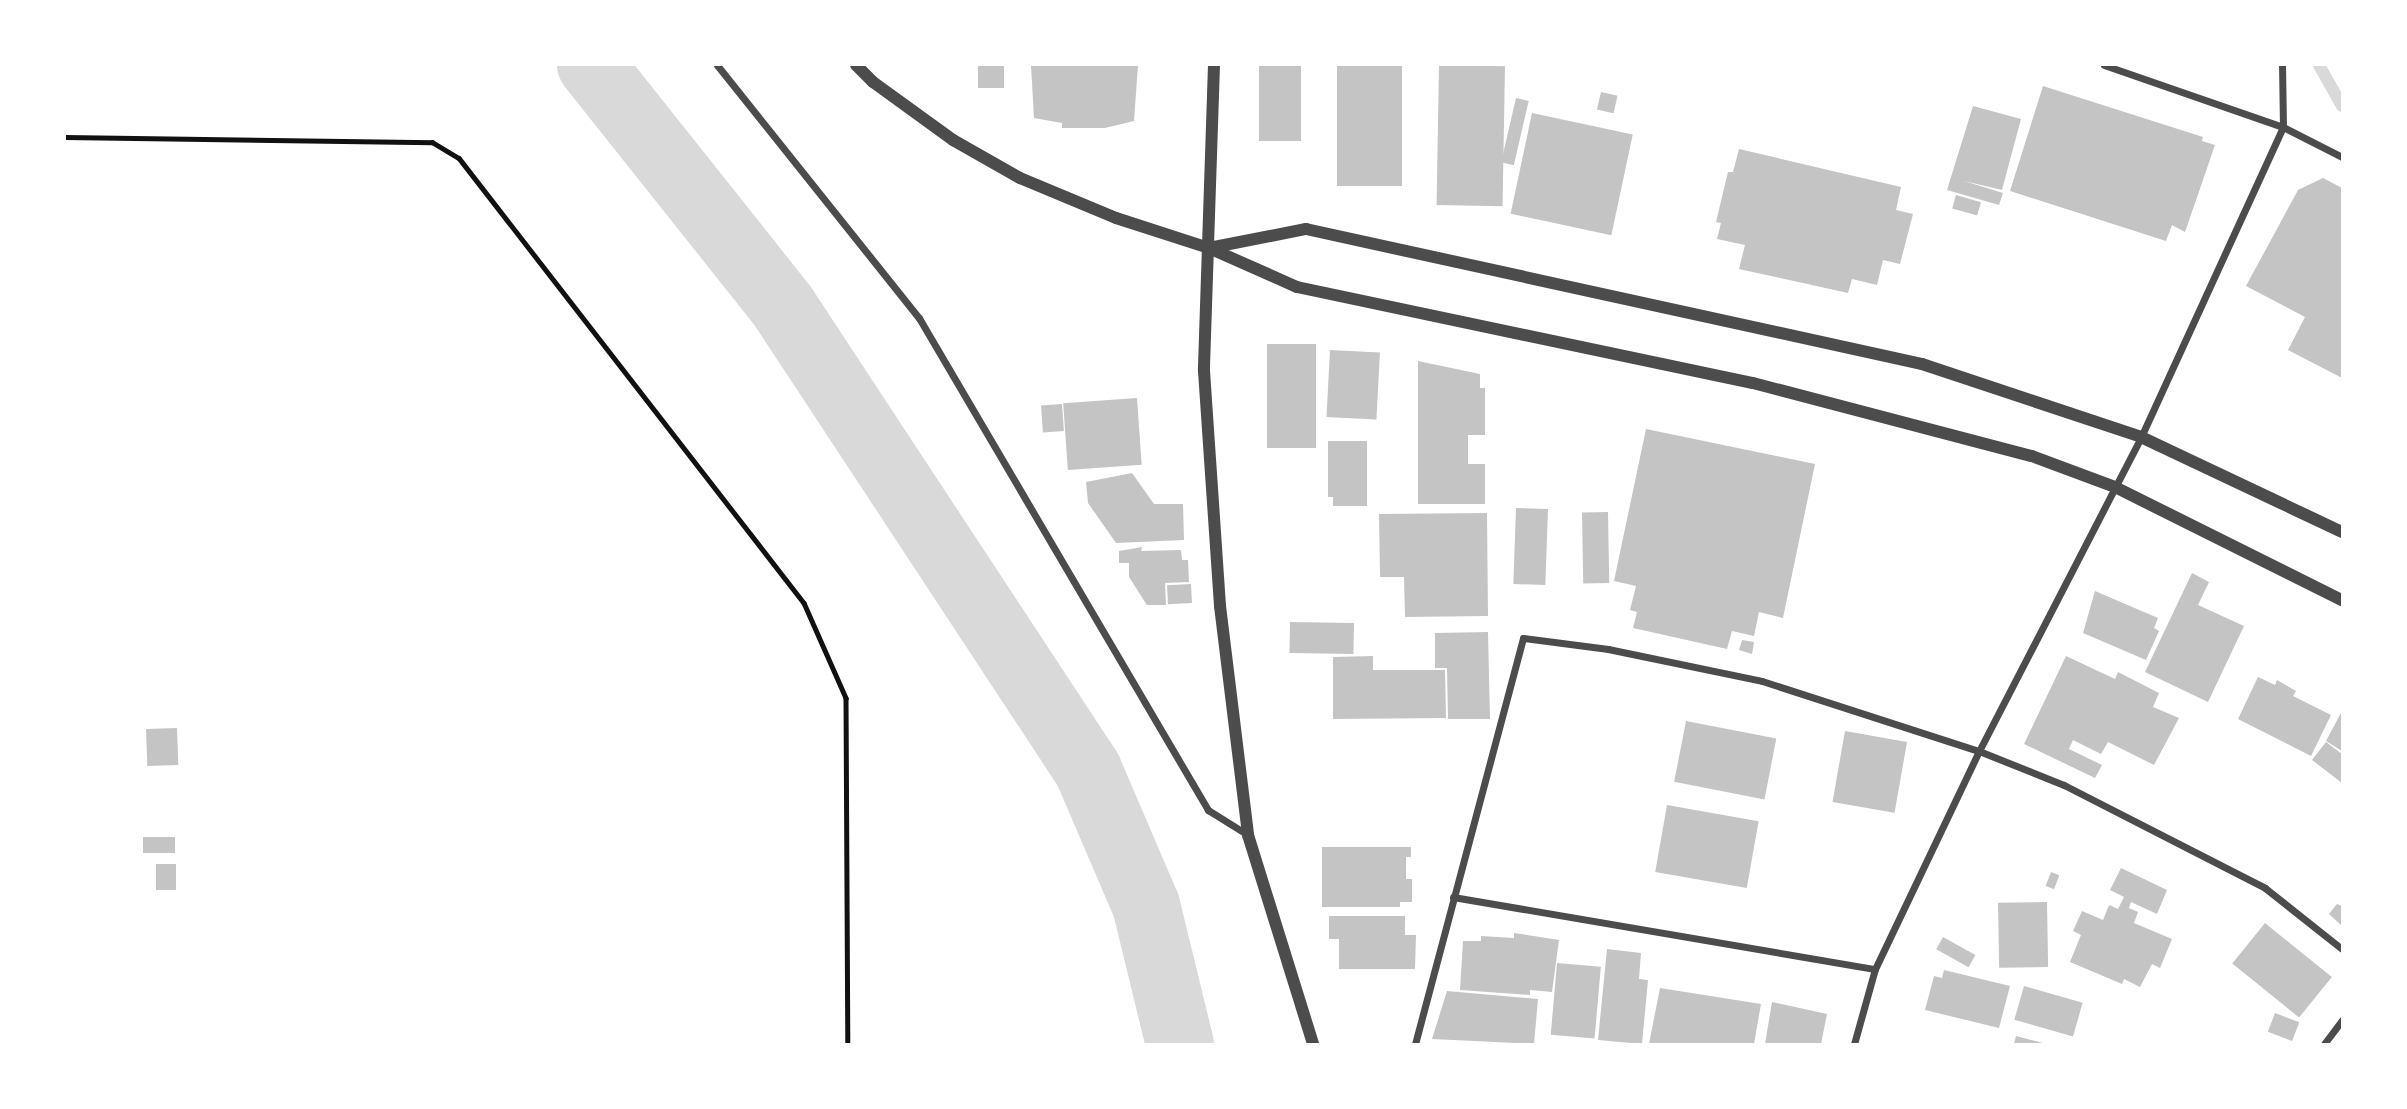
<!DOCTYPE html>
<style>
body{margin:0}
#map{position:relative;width:2407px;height:1109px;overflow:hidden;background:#fff;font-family:Overpass,sans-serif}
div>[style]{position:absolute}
.stream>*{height:12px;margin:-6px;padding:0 6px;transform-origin:6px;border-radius:6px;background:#d9d9d9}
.river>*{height:68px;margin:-34px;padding:0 34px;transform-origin:34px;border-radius:34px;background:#d9d9d9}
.building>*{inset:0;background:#c4c4c4;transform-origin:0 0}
.path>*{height:4.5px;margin:-2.25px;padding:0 2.25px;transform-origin:2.25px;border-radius:2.25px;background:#111}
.minor>*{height:7px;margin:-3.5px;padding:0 3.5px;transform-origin:3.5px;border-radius:3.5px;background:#4c4c4c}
.tertiary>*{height:12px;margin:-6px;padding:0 6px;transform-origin:6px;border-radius:6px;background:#4c4c4c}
span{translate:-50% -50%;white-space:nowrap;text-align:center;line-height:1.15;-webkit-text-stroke:5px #fff;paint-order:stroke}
.frame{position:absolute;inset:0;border:66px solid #fff;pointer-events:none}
</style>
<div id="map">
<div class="stream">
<div style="left:2319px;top:65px;width:47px;rotate:60.7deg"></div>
</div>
<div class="river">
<div style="left:591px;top:65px;width:310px;rotate:51.5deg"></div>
<div style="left:784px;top:308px;width:553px;rotate:56.65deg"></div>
<div style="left:1088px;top:770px;width:147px;rotate:66.8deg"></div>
<div style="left:1146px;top:905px;width:143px;rotate:76.3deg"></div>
</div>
<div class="building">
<div style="left:978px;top:65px;width:26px;height:23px"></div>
<div style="clip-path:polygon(1031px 65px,1138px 65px,1134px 121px,1105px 128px,1062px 128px,1062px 123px,1034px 118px)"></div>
<div style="left:1259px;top:65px;width:42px;height:76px"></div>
<div style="left:1337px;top:65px;width:65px;height:121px"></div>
<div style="left:1439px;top:65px;width:66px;height:140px;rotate:1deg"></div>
<div style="clip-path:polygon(2043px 86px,2203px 137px,2202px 141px,2215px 145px,2185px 232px,2172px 225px,2166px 241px,2010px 191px)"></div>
<div style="left:1601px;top:92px;width:17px;height:18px;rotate:13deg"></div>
<div style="left:1516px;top:98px;width:13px;height:66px;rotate:13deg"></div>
<div style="clip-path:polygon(1973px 106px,2021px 119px,2002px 190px,1964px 181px,2003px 193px,1999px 205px,1947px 190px)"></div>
<div style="left:1532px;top:113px;width:103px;height:103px;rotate:12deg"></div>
<div style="clip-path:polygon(1739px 149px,1901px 187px,1896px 210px,1913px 214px,1900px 264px,1883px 260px,1877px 285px,1852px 279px,1848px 293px,1739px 269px,1745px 245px,1717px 239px,1721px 223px,1716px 222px,1728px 172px,1733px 172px)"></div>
<div style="clip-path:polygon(2323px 178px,2342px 188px,2342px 378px,2288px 350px,2305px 317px,2246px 286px,2298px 190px)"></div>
<div style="left:1956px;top:195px;width:26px;height:14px;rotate:16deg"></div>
<div style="left:1267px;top:344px;width:49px;height:104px"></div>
<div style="left:1330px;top:350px;width:50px;height:67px;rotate:3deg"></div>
<div style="clip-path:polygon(1418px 361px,1480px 374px,1480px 388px,1485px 388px,1485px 435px,1468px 435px,1468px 464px,1485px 464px,1485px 504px,1418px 504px)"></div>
<div style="left:1137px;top:398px;width:67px;height:74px;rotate:86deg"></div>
<div style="left:1062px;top:404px;width:27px;height:21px;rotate:86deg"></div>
<div style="clip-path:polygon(1646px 429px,1815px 464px,1783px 618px,1759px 612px,1754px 636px,1732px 631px,1727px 649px,1633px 628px,1637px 612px,1630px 610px,1636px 586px,1614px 581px)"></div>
<div style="clip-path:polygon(1328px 441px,1367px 441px,1367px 506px,1333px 506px,1333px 497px,1328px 497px)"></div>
<div style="clip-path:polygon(1132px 473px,1154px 504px,1183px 504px,1184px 540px,1116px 543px,1088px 503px,1086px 482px)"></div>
<div style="left:1516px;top:508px;width:32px;height:76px;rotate:2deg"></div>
<div style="left:1608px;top:512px;width:71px;height:26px;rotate:89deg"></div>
<div style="clip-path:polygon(1487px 513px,1488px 616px,1405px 617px,1404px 577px,1380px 577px,1379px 514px)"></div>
<div style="clip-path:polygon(1142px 547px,1141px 551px,1181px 550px,1182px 560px,1188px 560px,1189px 582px,1165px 583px,1166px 605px,1147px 605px,1129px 577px,1129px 563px,1119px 563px,1119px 551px)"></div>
<div style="clip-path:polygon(2192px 573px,2209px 582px,2198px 605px,2244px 626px,2208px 702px,2145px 672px)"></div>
<div style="left:1191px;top:584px;width:19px;height:24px;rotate:87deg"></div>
<div style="clip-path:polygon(2095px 591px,2158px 618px,2154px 628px,2159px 631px,2146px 660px,2083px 633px)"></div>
<div style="left:1290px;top:622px;width:64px;height:31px;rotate:1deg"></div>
<div style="clip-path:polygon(1488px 632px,1490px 719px,1448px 719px,1447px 668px,1435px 668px,1435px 633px)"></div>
<div style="clip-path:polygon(1742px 640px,1754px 642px,1752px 654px,1739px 650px)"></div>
<div style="clip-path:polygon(1373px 656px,1373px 670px,1445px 670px,1446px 718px,1333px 719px,1333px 657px)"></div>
<div style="clip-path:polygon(2066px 656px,2115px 679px,2118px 672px,2159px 693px,2153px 707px,2179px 718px,2154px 765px,2108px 742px,2101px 754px,2073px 740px,2069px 749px,2102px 765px,2095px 778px,2024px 744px)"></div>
<div style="clip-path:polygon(2258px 677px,2275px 685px,2277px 680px,2296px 691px,2293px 696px,2331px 715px,2311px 756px,2238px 719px)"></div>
<div style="clip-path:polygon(2342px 711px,2342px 751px,2326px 741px)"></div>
<div style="left:1686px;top:721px;width:92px;height:62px;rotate:11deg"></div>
<div style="left:177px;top:728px;width:37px;height:31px;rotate:88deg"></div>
<div style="left:1845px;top:731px;width:63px;height:72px;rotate:10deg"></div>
<div style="clip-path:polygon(2326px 742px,2342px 754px,2342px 783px,2312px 760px)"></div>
<div style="left:1667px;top:805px;width:93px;height:68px;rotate:10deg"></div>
<div style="left:143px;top:837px;width:32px;height:16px"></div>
<div style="clip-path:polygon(1322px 847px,1411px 847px,1411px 857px,1406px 857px,1406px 879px,1412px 879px,1412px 902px,1400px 902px,1400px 907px,1322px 907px)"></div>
<div style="left:156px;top:864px;width:20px;height:26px"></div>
<div style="clip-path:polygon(2121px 868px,2167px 890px,2157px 914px,2131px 902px,2129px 908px,2138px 912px,2134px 923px,2172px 939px,2160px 968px,2152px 964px,2140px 987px,2124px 979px,2122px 984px,2070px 962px,2081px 935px,2073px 931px,2082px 911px,2103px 920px,2109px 905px,2118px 909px,2124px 897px,2110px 890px)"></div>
<div style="left:2051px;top:872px;width:9px;height:15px;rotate:21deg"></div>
<div style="left:2047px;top:902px;width:65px;height:49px;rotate:89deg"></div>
<div style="clip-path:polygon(2337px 904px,2342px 906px,2342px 926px,2329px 914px)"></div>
<div style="clip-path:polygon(1329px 916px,1405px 916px,1405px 935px,1416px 935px,1415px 969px,1339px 969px,1339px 939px,1329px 939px)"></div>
<div style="left:2265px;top:923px;width:86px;height:52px;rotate:39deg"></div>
<div style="clip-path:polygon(1514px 933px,1559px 940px,1552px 992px,1530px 990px,1530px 995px,1460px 990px,1463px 941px,1481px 941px,1481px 936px,1514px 938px)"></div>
<div style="left:1943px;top:937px;width:37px;height:14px;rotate:29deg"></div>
<div style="clip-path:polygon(1607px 949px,1641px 953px,1639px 979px,1648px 980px,1642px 1044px,1598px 1040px)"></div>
<div style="left:1557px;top:963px;width:44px;height:72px;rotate:5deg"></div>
<div style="clip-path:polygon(1944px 970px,2010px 986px,1999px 1028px,1925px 1010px,1934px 976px,1942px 978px)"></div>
<div style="left:2024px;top:986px;width:61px;height:35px;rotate:16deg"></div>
<div style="clip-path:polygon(1660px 988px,1761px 1004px,1754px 1044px,1649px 1044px)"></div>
<div style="clip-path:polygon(1447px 991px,1538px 999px,1534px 1044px,1432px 1039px)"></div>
<div style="clip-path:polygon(1772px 1002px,1827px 1014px,1821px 1044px,1765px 1044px)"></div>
<div style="left:2275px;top:1013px;width:26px;height:20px;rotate:21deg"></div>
<div style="clip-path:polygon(2016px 1036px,2043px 1043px,2043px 1044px,2014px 1044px)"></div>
</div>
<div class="path">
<div style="left:65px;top:137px;width:367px;rotate:0.8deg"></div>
<div style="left:432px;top:142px;width:31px;rotate:31deg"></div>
<div style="left:459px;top:158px;width:563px;rotate:52.21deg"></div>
<div style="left:804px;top:603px;width:104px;rotate:66.1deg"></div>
<div style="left:846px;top:698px;width:346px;rotate:89.7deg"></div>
</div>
<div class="minor">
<div style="left:717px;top:65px;width:324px;rotate:51.4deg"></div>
<div style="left:919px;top:318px;width:571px;rotate:59.57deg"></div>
<div style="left:1208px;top:810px;width:47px;rotate:32deg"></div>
<div style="left:2104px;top:65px;width:189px;rotate:19.1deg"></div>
<div style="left:2283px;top:127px;width:66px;rotate:27deg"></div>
<div style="left:1453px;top:897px;width:428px;rotate:9.7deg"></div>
<div style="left:1415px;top:1044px;width:420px;rotate:-75.1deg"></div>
<div style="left:1523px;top:638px;width:86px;rotate:7.4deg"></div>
<div style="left:1608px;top:649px;width:157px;rotate:11.7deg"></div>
<div style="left:1762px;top:681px;width:228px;rotate:17.9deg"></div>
<div style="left:1979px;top:751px;width:92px;rotate:21.8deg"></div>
<div style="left:2064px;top:785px;width:226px;rotate:27.1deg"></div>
<div style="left:2265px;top:888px;width:98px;rotate:38.4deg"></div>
<div style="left:1854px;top:1044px;width:78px;rotate:-74.4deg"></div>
<div style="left:1875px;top:969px;width:242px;rotate:-64.5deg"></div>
<div style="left:1979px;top:751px;width:353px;rotate:-62.7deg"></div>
<div style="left:2141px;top:437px;width:341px;rotate:-65.4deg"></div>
<div style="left:2283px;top:127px;width:62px;rotate:-90.9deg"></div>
<div style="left:2324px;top:1044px;width:30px;rotate:-53deg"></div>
</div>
<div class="tertiary">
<div style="left:856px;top:65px;width:24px;rotate:45deg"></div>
<div style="left:873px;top:82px;width:99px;rotate:35.9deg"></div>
<div style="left:953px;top:140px;width:77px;rotate:29.6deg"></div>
<div style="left:1020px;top:178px;width:104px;rotate:22.6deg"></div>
<div style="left:1116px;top:218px;width:98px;rotate:17.9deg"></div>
<div style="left:1209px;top:248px;width:96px;rotate:23.9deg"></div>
<div style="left:1297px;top:287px;width:466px;rotate:11.9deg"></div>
<div style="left:1753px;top:383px;width:288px;rotate:14.7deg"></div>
<div style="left:2032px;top:456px;width:89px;rotate:20.5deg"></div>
<div style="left:2115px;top:487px;width:254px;rotate:26.5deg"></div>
<div style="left:1214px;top:65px;width:306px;rotate:91.9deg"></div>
<div style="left:1204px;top:371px;width:236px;rotate:86.1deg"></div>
<div style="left:1220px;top:606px;width:231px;rotate:83deg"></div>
<div style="left:1248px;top:835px;width:219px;rotate:72.7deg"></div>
<div style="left:1209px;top:248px;width:99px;rotate:-11.1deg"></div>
<div style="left:1306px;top:229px;width:631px;rotate:12.36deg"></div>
<div style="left:1922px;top:364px;width:231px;rotate:18.4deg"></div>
<div style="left:2141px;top:437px;width:222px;rotate:25.3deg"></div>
</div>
<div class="frame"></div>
</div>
